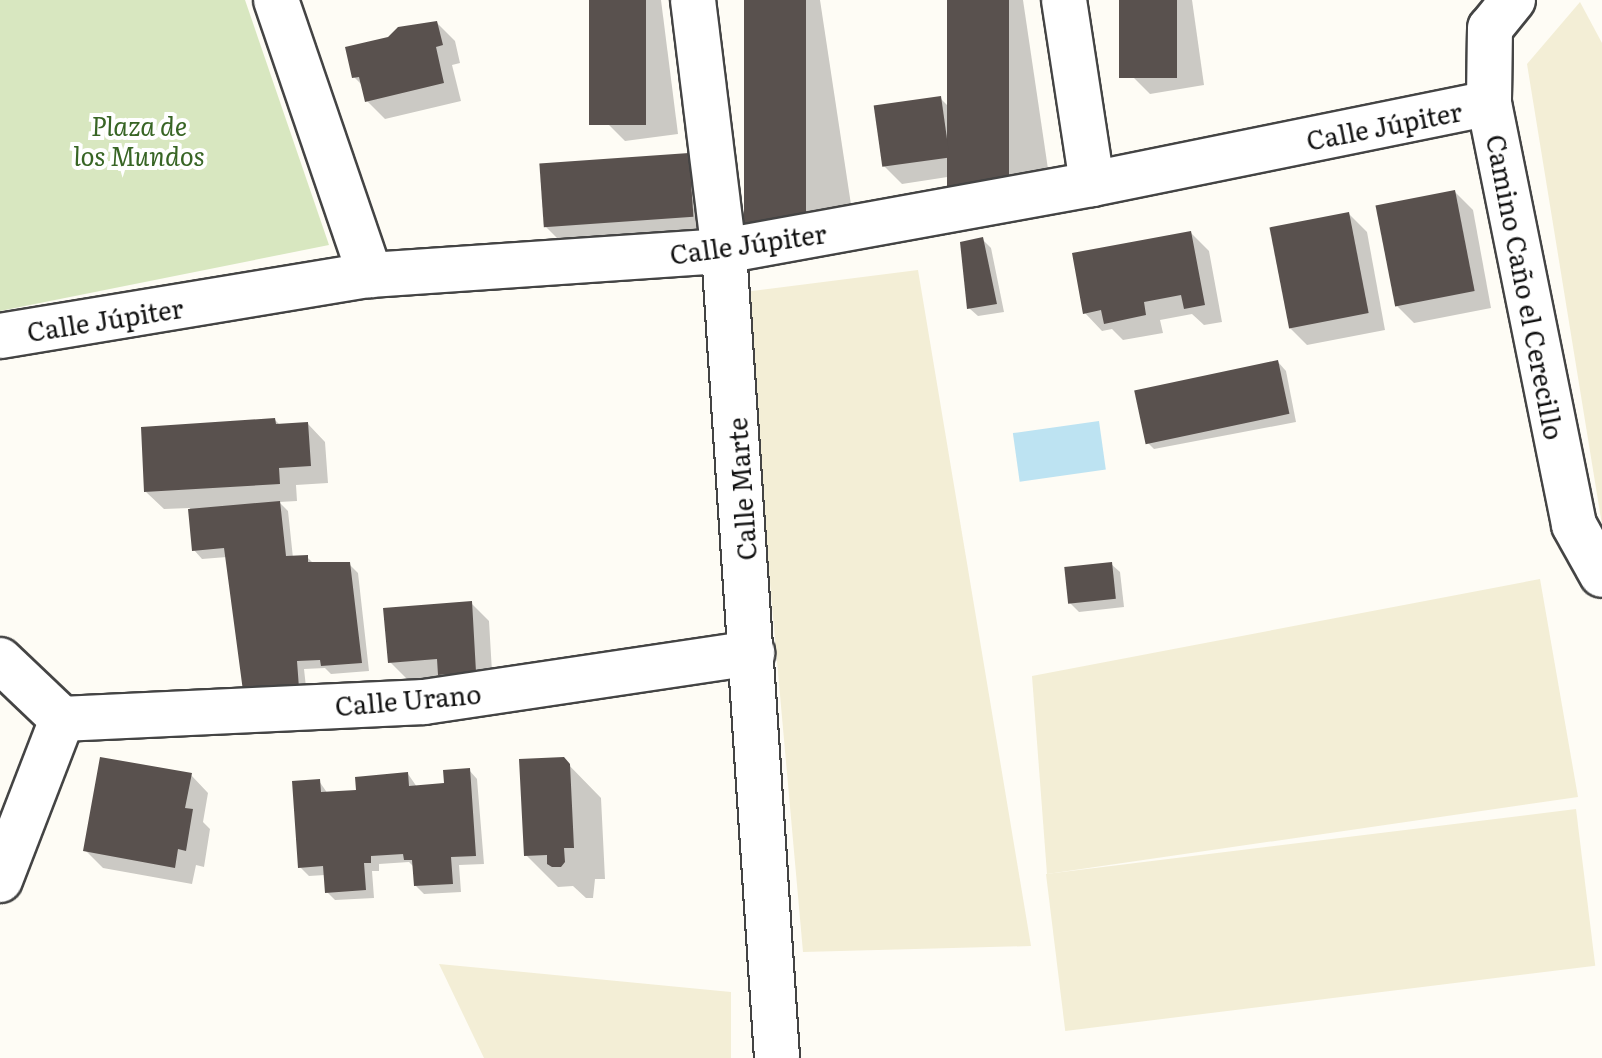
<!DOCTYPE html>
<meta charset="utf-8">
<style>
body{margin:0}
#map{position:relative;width:1602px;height:1058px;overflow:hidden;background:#fefcf5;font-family:Literata,serif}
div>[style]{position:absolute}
.farmland>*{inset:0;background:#f3eed6;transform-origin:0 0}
.green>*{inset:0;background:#d8e7c0}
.water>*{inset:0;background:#bde3f2;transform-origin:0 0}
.shadow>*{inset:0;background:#0003}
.building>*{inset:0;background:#59514e;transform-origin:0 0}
.roads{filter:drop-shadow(2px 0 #444) drop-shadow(-2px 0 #444) drop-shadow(0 2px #444) drop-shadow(0 -2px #444)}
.minor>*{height:44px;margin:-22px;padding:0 22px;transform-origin:22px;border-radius:22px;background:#fff}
span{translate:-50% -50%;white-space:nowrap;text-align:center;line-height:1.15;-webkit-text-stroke:8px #fff;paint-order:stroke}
.park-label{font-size:26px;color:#386525;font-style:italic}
.street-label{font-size:26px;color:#111}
</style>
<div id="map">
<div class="farmland">
<div style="clip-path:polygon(1580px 2px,1602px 43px,1602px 525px,1527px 64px)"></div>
<div style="clip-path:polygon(918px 270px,1031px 946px,803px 952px,744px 292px)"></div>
<div style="clip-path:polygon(1540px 579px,1578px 797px,1047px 874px,1032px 676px)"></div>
<div style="left:1576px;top:809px;width:158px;height:534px;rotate:83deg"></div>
<div style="clip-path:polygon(439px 964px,731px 992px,731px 1058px,484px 1058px)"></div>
</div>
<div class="green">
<div style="clip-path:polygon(0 0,245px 0,329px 245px,0 311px)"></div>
</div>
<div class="water">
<div style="left:1099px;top:421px;width:49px;height:87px;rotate:82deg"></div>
</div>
<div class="shadow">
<div style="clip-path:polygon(591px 0,661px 0,678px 134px,625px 141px,607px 123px)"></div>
<div style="clip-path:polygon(746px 0,820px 0,855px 231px,797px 239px)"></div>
<div style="clip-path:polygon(949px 0,1023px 0,1052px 196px,994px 204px)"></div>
<div style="clip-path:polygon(1121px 0,1192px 0,1204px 85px,1150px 94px,1132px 76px)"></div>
<div style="clip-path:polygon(437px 23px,455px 41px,460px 63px,452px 65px,461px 101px,385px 119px,367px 101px,364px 87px,354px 77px,389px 38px)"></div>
<div style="clip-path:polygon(940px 98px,958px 116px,967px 174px,902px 184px,884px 166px)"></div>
<div style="clip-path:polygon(688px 155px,706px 172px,710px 234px,563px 244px,545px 226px)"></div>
<div style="clip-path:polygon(1455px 192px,1473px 210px,1491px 308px,1414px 323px,1396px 305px)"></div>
<div style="clip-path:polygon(1349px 214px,1367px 232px,1385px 330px,1307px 345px,1289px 327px)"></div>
<div style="clip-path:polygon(1191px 233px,1209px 251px,1222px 322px,1204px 325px,1192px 314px,1160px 320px,1163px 333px,1123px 340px,1112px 329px,1102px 331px,1085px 313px)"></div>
<div style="clip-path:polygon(982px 239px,991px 248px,1004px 312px,978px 316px,969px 308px)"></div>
<div style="clip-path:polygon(1278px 362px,1286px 371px,1296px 422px,1154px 449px,1145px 440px)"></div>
<div style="clip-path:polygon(275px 420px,280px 425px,308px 424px,325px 442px,328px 483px,296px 485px,297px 501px,279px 502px,288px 511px,293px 558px,307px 557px,314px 564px,349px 564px,358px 573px,369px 671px,331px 674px,325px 668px,304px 669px,307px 696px,253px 699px,227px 557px,202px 559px,194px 550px,190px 508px,164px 509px,146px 492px)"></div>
<div style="clip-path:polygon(1111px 564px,1120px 572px,1124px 607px,1079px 612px,1070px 603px)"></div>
<div style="clip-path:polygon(471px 603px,489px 621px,493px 689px,443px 677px,408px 680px,390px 662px)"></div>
<div style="clip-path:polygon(563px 759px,601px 798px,605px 879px,595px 879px,593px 898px,586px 898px,573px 886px,558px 887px,526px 855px)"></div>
<div style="clip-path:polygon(469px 770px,477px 779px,484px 864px,459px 865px,461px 892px,424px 894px,416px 886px,414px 867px,409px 862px,379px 864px,379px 871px,372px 871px,374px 898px,335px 900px,327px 892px,325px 875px,309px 876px,300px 867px,319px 781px,328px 794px,358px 792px,408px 774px,417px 787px,446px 785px)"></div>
<div style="clip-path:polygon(191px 775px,208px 793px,203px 822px,210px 829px,204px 867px,196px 865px,192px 884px,103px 868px,85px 850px)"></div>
</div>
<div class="building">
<div style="left:589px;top:0;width:57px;height:125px"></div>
<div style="left:744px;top:0;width:62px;height:224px"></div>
<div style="left:947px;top:0;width:62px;height:189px"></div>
<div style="left:1119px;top:0;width:58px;height:78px"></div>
<div style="clip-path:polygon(437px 21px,443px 45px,436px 47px,444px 83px,365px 102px,359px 77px,352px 78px,345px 47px,388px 37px,398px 27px)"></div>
<div style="left:941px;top:96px;width:62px;height:68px;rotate:82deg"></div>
<div style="left:689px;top:153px;width:64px;height:150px;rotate:86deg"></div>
<div style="left:1455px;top:190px;width:103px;height:81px;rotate:79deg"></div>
<div style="left:1349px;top:212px;width:103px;height:81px;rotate:79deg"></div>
<div style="clip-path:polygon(1191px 231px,1205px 305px,1184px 309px,1181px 295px,1144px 302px,1146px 315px,1104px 324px,1101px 310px,1083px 314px,1072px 253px)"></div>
<div style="clip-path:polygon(983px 237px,997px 304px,967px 309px,960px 242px)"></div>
<div style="left:1278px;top:360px;width:55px;height:147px;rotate:78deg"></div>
<div style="clip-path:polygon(275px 418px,276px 424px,308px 422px,311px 466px,279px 468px,280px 484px,144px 492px,141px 427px)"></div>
<div style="clip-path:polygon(280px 501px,286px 556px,308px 555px,308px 562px,350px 562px,362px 663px,321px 666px,320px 660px,297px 661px,299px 688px,243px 691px,224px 548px,192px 551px,188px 509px)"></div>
<div style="left:1112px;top:562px;width:37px;height:48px;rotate:84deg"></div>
<div style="clip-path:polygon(472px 601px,476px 672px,438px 675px,437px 659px,388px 663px,383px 608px)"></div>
<div style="clip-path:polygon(100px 757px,192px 773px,185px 808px,193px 809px,186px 851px,178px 849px,175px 868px,83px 851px)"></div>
<div style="clip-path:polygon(564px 757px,570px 764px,574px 848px,564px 848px,565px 862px,561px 867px,552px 867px,547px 864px,547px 855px,524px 856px,519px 759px)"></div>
<div style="clip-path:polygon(470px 768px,476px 856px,451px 857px,453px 884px,414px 886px,412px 860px,404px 860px,403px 854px,371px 856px,371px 863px,364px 863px,366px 890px,325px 893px,323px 866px,298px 868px,292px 781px,320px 779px,321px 792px,356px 790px,355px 777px,408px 772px,409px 786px,444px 783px,443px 770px)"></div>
</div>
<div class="roads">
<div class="minor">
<div style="left:276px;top:0;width:291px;rotate:71.1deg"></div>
<div style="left:693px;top:0;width:253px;rotate:83deg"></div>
<div style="left:724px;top:251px;width:809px;rotate:86.24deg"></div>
<div style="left:1064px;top:0;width:186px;rotate:81.3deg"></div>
<div style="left:1513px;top:0;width:36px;rotate:129deg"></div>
<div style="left:1490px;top:28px;width:75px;rotate:90.8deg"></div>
<div style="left:1489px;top:103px;width:430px;rotate:78.6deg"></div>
<div style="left:1574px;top:525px;width:57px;rotate:60.8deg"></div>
<div style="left:0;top:336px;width:375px;rotate:-9.4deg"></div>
<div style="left:370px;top:275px;width:355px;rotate:-3.9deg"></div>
<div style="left:724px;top:251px;width:374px;rotate:-10.3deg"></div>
<div style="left:1092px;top:184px;width:405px;rotate:-11.5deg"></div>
<div style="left:0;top:660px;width:86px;rotate:43.6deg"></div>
<div style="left:62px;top:719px;width:362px;rotate:-2.7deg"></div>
<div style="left:424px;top:702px;width:332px;rotate:-8.5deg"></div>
<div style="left:0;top:880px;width:173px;rotate:-68.9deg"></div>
</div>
</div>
<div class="park-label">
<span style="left:139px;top:140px">Plaza de<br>los Mundos</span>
</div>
<div class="street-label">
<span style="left:1384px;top:125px;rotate:-11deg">Calle Júpiter</span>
<span style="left:748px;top:243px;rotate:-8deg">Calle Júpiter</span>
<span style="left:1526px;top:287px;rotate:79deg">Camino Caño el Cerecillo</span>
<span style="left:105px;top:319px;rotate:-9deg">Calle Júpiter</span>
<span style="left:741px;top:489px;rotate:-94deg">Calle Marte</span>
<span style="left:408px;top:699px;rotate:-5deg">Calle Urano</span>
</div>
</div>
